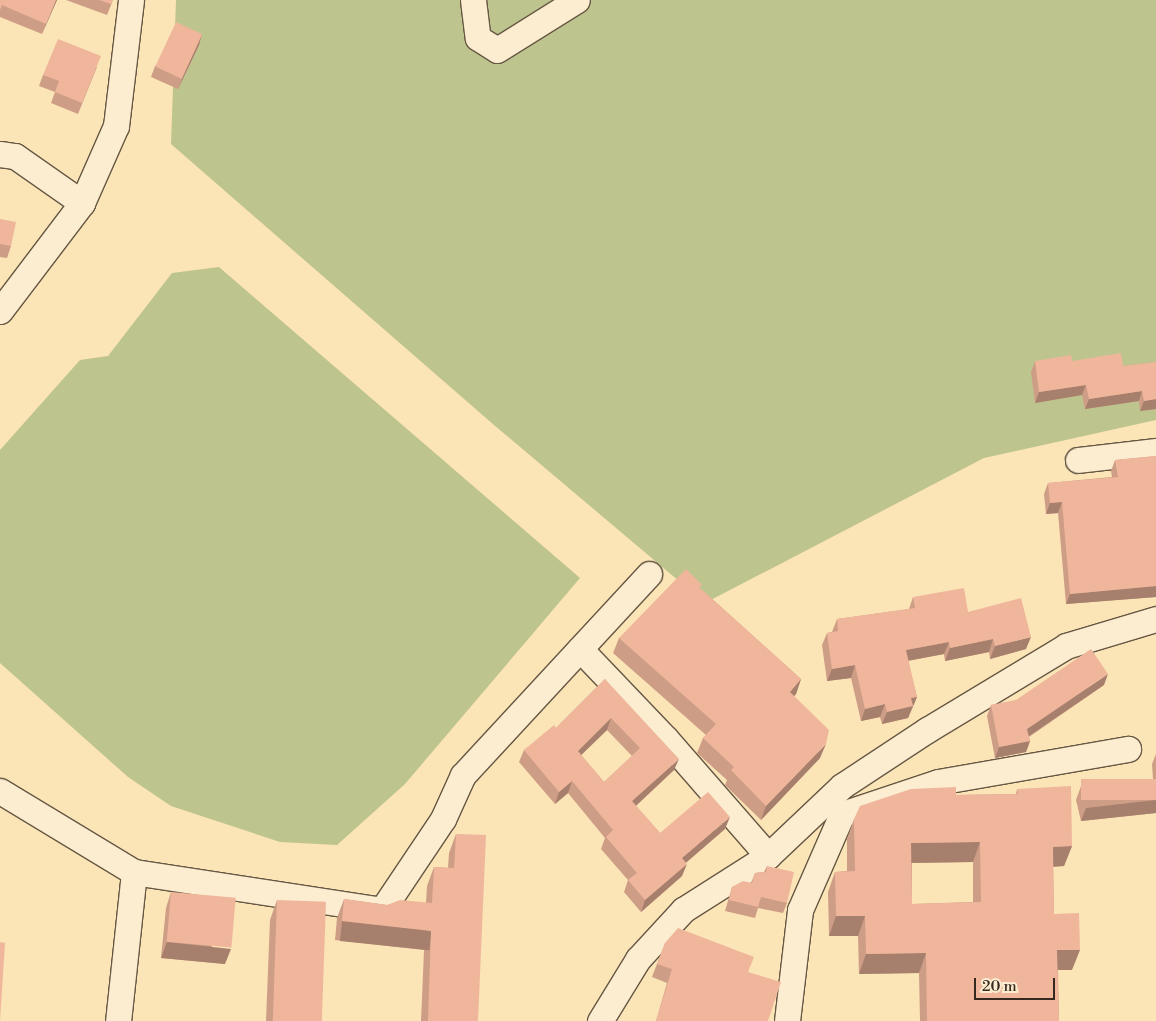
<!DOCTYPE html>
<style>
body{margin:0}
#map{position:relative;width:1156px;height:1021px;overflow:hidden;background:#fbe4b6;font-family:"Libre Bodoni",serif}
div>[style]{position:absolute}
.green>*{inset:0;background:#bec48e}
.roads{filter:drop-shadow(1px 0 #665744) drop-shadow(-1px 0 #665744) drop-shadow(0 1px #665744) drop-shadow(0 -1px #665744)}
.minor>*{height:25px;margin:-12.5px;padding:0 12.5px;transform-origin:12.5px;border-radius:12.5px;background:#fcedd0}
.wall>*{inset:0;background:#ce9d86}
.shaded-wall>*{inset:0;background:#a77f6d;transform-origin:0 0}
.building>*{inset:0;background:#efb69c;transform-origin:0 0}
span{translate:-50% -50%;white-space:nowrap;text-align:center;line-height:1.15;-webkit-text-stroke:4.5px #fcedd0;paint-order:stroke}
.scale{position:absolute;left:974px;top:978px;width:81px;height:22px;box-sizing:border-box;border:2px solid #35281e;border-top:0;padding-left:6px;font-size:15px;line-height:18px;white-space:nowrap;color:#35281e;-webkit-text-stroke:4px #fcedd0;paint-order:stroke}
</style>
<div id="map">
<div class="green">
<div style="clip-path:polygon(176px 0,1156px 0,1156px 420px,984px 458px,705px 603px,494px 425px,171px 144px)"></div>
<div style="clip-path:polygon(219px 267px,580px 578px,405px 784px,337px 845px,280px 842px,171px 806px,128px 777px,0 663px,0 450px,80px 360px,108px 356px,172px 273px)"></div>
</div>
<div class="roads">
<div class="minor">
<div style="left:473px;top:0;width:38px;rotate:83deg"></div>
<div style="left:478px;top:38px;width:22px;rotate:32deg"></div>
<div style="left:497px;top:50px;width:94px;rotate:-32deg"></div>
<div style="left:0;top:154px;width:15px;rotate:8deg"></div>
<div style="left:15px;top:156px;width:82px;rotate:35deg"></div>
<div style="left:0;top:311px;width:136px;rotate:-52.8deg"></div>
<div style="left:82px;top:203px;width:84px;rotate:-66.2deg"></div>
<div style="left:116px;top:126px;width:127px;rotate:-83.2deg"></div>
<div style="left:1078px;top:460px;width:79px;rotate:-6.6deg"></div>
<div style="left:580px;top:649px;width:124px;rotate:46.3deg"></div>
<div style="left:666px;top:739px;width:155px;rotate:48.9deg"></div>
<div style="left:0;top:791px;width:157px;rotate:31.2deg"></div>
<div style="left:134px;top:872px;width:150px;rotate:96.1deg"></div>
<div style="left:134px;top:872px;width:251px;rotate:8.7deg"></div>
<div style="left:382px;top:910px;width:110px;rotate:-56.2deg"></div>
<div style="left:443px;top:819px;width:48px;rotate:-65.6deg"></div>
<div style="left:463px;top:775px;width:274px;rotate:-47.2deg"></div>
<div style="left:600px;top:1021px;width:73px;rotate:-58.5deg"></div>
<div style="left:638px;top:959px;width:67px;rotate:-47.4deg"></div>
<div style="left:683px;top:910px;width:101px;rotate:-32.4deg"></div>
<div style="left:768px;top:856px;width:102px;rotate:-43.4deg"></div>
<div style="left:842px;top:786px;width:102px;rotate:-33.4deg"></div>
<div style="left:927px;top:730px;width:162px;rotate:-31.1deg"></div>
<div style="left:1066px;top:646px;width:94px;rotate:-16.7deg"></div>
<div style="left:787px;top:1021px;width:112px;rotate:-83.3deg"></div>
<div style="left:800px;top:910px;width:105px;rotate:-66.4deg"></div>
<div style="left:842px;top:814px;width:101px;rotate:-18.4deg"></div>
<div style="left:938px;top:782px;width:193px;rotate:-9.9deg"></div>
</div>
</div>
<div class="wall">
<div style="clip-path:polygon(0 0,57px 0,42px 34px,0 17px)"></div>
<div style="clip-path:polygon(66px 0,113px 0,107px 15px)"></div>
<div style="clip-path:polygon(202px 34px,199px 45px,178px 89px,151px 77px,155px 66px)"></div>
<div style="clip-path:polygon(97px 67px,78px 114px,51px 103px,55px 92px,39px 86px,43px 75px)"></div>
<div style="clip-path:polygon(0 219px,11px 246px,7px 258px,0 257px)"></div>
<div style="clip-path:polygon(1035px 361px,1072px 361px,1123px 366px,1156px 362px,1156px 409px,1140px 411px,1139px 401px,1085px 409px,1082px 395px,1035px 403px,1031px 372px)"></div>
<div style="clip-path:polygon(1156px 456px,1156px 597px,1066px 604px,1058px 513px,1046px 514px,1044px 494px,1048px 483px,1112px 477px,1111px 471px,1115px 460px)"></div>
<div style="clip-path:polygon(700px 588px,801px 679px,796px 694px,794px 696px,820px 758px,761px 820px,725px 785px,727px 780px,697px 753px,703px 738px,706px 735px,613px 653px,619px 638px)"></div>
<div style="clip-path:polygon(913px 597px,968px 612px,1026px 649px,990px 659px,989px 652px,945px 661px,944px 654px,908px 661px,917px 697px,908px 718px,882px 724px,880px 717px,861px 721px,851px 678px,827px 681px,822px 645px,827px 633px,832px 632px,837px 619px,909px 609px)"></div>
<div style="clip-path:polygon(evenodd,605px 679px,674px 770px,636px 806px,660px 833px,725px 829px,686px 863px,682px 876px,641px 912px,624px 892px,628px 880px,601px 849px,605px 838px,568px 793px,555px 804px,519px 762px,524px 750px,556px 728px,605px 679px,607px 730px,632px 756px,604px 782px,581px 755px,607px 730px)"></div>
<div style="clip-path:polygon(1104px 685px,1029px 737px,1030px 741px,1026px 752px,995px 758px,987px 716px,991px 705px)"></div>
<div style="clip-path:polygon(1156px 754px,1156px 813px,1081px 821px,1076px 800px,1081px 786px,1153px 779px,1152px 764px)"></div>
<div style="clip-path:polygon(evenodd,1017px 789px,1072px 846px,1064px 866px,1053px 867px,1054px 914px,1072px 970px,1058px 970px,1059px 1021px,920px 1021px,919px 973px,859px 974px,858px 936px,829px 936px,828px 892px,835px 872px,847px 871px,847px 839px,854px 819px,956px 795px,1016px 794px,1017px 789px,973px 862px,973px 902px,912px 904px,912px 863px,973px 862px)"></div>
<div style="clip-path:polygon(456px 834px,478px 1021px,421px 1021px,424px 950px,335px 940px,337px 918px,344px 899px,387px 905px,426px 903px,427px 886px,434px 867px,448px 868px,449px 853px)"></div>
<div style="clip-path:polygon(767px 866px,787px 903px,783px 913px,758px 908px,755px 918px,725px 911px,732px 887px,751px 883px,755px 873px,764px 872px)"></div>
<div style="clip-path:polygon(171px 892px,225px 964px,161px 958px,166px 908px)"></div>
<div style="clip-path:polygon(277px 900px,321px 1021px,266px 1021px,270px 920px)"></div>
<div style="clip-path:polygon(665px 943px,748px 972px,768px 1021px,656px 1021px,667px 983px,652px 977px)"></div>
</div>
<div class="shaded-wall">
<div style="clip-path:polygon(56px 0,57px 0,42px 34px,46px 24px)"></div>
<div style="clip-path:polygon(202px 34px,199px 45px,178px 89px,182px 79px)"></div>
<div style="clip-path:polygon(1086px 385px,1082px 395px,1035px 403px,1039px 392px)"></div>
<div style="clip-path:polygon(1142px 391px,1139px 401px,1085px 409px,1089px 399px)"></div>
<div style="clip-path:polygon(1156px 399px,1156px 409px,1140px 411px,1144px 401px)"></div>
<div style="clip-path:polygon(1062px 502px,1058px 513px,1046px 514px,1050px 503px)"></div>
<div style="clip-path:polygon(1156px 586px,1156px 597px,1066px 604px,1070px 594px)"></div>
<div style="clip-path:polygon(1031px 637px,1026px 649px,990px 659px,995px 646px)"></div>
<div style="clip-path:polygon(993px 639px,989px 652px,945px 661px,950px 648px)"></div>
<div style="clip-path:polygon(949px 642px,944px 654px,901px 662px,906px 650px)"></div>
<div style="clip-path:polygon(855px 665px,851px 678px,827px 681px,832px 669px)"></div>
<div style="clip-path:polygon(1108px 674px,1104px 685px,1023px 740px,1027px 729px)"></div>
<div style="clip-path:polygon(801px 679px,796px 694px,784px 707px,790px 692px)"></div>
<div style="clip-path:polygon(917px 697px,908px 718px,882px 724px,887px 712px,911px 698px)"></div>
<div style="clip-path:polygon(885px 704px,880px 717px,861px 721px,865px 709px)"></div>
<div style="clip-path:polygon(611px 718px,607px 730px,573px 763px,578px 751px)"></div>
<div style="clip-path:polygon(1030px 741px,1026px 752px,995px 758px,999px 747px)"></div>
<div style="clip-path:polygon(826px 744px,820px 758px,761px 820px,766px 806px)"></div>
<div style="clip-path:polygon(679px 759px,674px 770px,628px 813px,632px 801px)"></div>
<div style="clip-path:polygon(572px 781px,568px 793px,555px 804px,559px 792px)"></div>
<div style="clip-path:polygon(1156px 800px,1156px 813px,1081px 821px,1086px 808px)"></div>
<div style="clip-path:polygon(730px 817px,725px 829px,677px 870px,682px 858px)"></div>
<div style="clip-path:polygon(980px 842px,973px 862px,904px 863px,911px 843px)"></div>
<div style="clip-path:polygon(1072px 846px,1064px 866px,1045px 867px,1053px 847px)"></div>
<div style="clip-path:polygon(687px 864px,682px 876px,641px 912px,645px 900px)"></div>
<div style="clip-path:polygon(836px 916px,865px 916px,858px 936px,829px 936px)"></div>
<div style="left:342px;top:921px;width:90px;height:20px;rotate:6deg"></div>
<div style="clip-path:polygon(167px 942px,231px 949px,225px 964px,161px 958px)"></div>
<div style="clip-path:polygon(1057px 950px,1080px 950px,1072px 970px,1050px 970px)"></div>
<div style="clip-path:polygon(926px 953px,919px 973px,859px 974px,866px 954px)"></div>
</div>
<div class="building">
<div style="clip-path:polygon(0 0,56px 0,46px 24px,2px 5px,0 10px)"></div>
<div style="clip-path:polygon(99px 0,113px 0,111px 4px)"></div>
<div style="left:176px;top:22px;width:29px;height:49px;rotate:25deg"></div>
<div style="clip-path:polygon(58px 39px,101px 56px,82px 103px,55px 92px,59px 81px,43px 75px)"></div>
<div style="clip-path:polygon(0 219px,16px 222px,11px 246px,0 244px)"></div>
<div style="clip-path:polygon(1121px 353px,1123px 366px,1156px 362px,1156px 399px,1144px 401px,1142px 391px,1089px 399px,1086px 385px,1039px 392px,1035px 361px,1071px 355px,1072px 361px)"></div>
<div style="clip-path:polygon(1156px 456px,1156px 586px,1070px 594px,1062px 502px,1050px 503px,1048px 483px,1118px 477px,1115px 460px)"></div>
<div style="clip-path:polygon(686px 569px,702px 585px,699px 587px,801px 679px,790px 692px,829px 730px,826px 744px,766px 806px,731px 770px,734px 767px,703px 738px,716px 724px,619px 638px)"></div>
<div style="clip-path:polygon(964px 588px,968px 612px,1021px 598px,1031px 637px,995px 646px,993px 639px,950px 648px,949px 642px,906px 650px,917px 697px,911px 698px,913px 706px,887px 712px,885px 704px,865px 709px,855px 665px,832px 669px,827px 633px,838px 631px,837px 619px,915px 608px,913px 597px)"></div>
<div style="clip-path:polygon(1091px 649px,1108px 674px,1027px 729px,1030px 741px,999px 747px,991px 705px,1016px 700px)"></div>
<div style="clip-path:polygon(evenodd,605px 679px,679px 759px,632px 801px,660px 833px,708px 792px,730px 817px,682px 858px,687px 864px,645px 900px,628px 880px,637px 873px,606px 837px,613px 830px,572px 781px,559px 792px,524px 750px,554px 725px,556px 728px,605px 679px,611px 718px,640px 748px,604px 782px,578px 751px,611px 718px)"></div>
<div style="left:1156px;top:779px;width:21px;height:75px;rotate:90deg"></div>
<div style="clip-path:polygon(evenodd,1071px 786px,1072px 846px,1053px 847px,1054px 914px,1079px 913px,1080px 950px,1057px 950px,1059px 1021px,927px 1021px,926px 953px,866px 954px,865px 916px,836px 916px,835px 872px,855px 871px,854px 819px,860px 806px,911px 789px,956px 787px,956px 795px,1018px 794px,1017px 789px,1071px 786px,980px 842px,981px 902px,912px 904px,911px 843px,980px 842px)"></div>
<div style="clip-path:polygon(456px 834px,486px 835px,478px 1021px,428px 1021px,431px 931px,342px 921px,344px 899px,387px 905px,400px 900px,432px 903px,434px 867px,454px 868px)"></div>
<div style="clip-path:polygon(767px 866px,794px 872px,787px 903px,761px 897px,758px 907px,729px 900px,732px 887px,743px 881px,752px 883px,755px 873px,766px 872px)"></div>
<div style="left:171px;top:892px;width:65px;height:50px;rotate:5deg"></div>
<div style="left:277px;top:900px;width:49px;height:121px;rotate:2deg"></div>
<div style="clip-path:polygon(678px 928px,754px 957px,748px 972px,781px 982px,768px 1021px,656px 1021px,672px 969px,657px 964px,665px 943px)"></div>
<div style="clip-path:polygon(0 942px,5px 943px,0 1021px)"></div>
</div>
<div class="scale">20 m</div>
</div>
